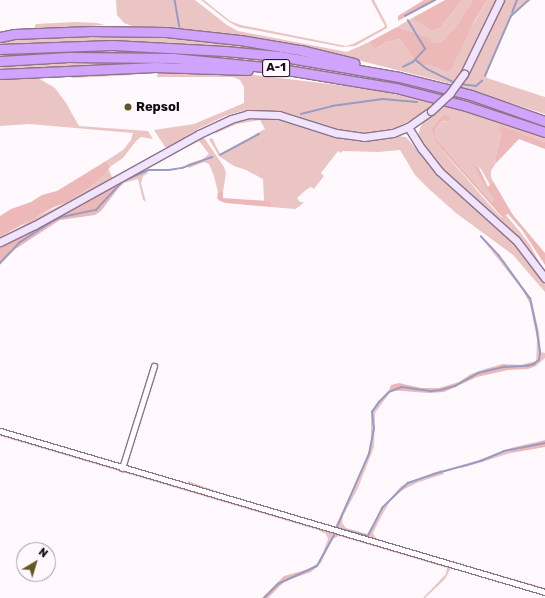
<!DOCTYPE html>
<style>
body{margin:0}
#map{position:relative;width:545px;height:598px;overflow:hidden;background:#fff9fe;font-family:Rubik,sans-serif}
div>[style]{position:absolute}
.green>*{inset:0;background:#ebc5c4}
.forest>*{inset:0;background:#ecb9b8}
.stream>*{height:1.5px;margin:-0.75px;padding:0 0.75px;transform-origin:0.75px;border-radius:0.75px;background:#999bc3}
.roads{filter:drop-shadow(1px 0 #8d738a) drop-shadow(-1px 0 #8d738a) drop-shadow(0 1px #8d738a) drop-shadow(0 -1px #8d738a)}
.street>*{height:5px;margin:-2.5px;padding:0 2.5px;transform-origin:2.5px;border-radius:2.5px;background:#fff}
.secondary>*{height:7px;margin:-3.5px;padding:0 3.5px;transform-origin:3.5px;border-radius:3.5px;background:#f1e4fe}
.highway>*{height:9px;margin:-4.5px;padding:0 4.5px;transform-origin:4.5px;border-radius:4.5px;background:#d0a4fc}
.bridges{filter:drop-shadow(1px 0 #8d738a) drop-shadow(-1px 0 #8d738a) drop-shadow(0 1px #8d738a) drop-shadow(0 -1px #8d738a)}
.secondary-bridge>*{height:7px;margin:-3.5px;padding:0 3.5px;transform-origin:3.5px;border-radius:3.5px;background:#f1e4fe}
.dots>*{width:11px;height:11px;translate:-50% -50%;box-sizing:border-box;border:2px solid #fff9fe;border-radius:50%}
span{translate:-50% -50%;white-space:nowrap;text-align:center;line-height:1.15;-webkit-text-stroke:3.5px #fff9fe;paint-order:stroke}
.shield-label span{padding:1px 3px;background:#fff9fe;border:1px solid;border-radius:3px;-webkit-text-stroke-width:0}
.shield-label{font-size:12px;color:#160c15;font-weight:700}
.poi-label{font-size:13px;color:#160c15;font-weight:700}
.left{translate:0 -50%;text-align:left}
.north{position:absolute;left:16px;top:542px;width:40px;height:40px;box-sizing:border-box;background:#fff9fe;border:1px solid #a29aa1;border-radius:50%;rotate:38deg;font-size:11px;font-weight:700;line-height:16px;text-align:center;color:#160c15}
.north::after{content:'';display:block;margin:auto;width:14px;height:18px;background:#645623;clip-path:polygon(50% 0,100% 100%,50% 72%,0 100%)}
</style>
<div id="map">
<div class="green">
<div style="clip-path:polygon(116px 0,195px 0,227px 25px,238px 31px,347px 52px,369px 42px,375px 49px,386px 42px,400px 39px,417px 64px,432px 66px,446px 72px,487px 0,496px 0,467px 62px,461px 72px,467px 76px,504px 0,531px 0,513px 12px,486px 76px,487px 78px,545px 97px,545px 114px,444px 82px,338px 55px,249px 38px,200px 31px,132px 26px,124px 23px,117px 15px)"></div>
<div style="clip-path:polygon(201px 0,204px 0,230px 21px,241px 25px,346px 46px,353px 44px,383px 28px,385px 26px,371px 0,374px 0,387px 25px,387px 28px,355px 46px,342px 47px,238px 27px,229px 22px)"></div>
<div style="clip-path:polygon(462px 0,473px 0,456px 26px,440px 43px,431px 43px,422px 35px,397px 27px,414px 17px,414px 20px,432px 31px,440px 28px)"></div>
<div style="clip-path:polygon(75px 22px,97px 23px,105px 25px,33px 30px,36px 24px)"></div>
<div style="clip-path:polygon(77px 34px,194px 37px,300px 53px,300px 55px,270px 50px,157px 42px,50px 42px,0 45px,0 40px)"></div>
<div style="clip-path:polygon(102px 49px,149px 50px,266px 59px,304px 64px,367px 77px,266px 63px,0 57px,0 53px)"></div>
<div style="clip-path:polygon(63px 62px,137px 62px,181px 65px,0 70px,0 65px)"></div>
<div style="clip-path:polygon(163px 70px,246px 74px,372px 89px,480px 114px,545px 137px,545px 142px,500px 126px,501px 136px,495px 159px,496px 163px,491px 171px,491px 177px,493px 181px,490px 185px,481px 169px,474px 164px,494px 200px,492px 202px,435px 137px,435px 129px,441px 122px,446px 122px,442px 115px,431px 129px,436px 143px,487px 202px,501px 217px,506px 215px,521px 233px,530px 245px,545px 272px,526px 246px,512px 231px,451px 179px,438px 164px,422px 142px,418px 136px,420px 128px,424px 121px,433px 115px,429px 108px,415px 118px,396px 128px,366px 133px,339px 130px,281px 112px,246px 110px,225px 116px,198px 129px,171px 147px,165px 147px,154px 130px,194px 124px,244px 103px,244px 87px,240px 80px,233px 77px,157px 77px,158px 72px)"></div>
<div style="clip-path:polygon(136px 71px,135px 75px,73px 78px,66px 75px)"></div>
<div style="clip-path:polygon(25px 75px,38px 78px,55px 88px,66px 103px,79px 126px,148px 131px,153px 139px,141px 137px,136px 141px,123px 158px,111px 166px,106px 161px,123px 150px,131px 140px,133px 133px,29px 124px,0 126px,0 76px)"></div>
<div style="clip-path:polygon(398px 82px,410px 83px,472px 100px,545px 124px,545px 128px,471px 103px,409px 87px)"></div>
<div style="clip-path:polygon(253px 118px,282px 120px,349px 140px,374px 140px,398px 136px,406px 137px,439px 176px,507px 237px,523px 253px,545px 285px,545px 292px,513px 255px,456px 213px,430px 190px,415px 175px,400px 150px,378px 152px,343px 151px,340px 153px,338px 151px,321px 173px,324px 176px,314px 189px,311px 187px,306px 190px,297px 198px,300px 202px,304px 202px,300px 206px,295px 209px,271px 207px,272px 204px,264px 201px,263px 179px,246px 170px,234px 166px,219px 156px,209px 139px,212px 138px,220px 154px,265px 129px,260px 120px,237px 124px,216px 133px,216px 129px,225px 125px)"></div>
<div style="clip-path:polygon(201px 137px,205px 139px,224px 167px,226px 173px,223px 192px,218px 192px,214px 176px,209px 164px,204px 162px,189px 168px,187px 164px,203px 159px,209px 154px,199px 141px,144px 169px,148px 173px,143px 176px,141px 183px,146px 202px,143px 200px,138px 179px,124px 183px,117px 190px,115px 184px)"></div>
<div style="clip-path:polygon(108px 168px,112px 177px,112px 179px,21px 230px,0 240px,0 237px,22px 226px,29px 220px,66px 203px,89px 188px,97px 182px)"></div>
<div style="clip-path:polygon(480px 236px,499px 256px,531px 298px,539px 332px,541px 352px,545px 353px,545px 358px,536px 366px,537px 339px,530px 304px,523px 291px)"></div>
<div style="clip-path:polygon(389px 390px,391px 391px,375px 413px,374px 447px,358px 488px,343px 516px,342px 523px,346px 528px,367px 534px,384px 506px,401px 486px,441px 470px,444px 474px,419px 482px,400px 491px,390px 501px,380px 519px,373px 533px,375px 537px,382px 541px,545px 588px,545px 590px,187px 486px,188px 481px,227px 495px,335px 527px,365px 464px,371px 444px,371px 416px,374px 409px)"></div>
<div style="clip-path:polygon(0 434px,450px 566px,451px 568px,445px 579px,425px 598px,423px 598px,446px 574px,447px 568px,339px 536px,333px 539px,324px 556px,322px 555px,328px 539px,326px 534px,318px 530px,0 436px)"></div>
<div style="clip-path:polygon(511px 448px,511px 453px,462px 468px,460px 467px)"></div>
</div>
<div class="forest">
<div style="clip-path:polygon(424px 0,433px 0,431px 3px,398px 21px,398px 16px)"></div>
<div style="clip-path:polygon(445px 0,462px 0,440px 28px,432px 31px,414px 20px,414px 17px)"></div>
<div style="clip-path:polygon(473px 0,487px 0,474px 22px,451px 69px,446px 72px,432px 66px,417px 64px,400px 39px,386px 42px,375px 49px,369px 42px,397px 27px,422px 35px,429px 39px,432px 43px,440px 43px,456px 26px)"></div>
<div style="clip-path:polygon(442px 115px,448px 116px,451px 120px,441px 122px,435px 129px,435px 137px,492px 202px,494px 200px,473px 165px,474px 164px,479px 168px,488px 187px,493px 181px,513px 215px,545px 253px,545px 265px,522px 230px,508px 214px,502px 217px,436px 143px,431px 129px)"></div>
<div style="clip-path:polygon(499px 125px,545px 142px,545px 149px,519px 139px,496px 163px,495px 159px,501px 136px)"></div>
<div style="clip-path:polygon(106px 161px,111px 166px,97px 182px,89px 188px,66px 203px,54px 207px,0 237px,0 216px,11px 209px,31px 202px,42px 195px,57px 191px)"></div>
<div style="clip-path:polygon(115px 184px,117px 190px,101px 211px,95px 215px,60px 220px,14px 250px,0 265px,0 246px)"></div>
<div style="clip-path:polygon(218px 192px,223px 192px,223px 198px,268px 201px,272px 204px,271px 207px,226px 203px,220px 201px,217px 198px)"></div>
<div style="clip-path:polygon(536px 361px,536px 366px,528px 369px,508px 370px,477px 377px,444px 392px,429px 393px,389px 390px,391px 385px,399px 383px,421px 388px,439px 388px,459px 382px,471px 374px,485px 369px,503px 364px,521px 365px)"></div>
<div style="clip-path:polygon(545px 440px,545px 447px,511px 453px,511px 448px)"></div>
<div style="clip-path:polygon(322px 555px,324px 556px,321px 563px,311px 572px,285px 581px,268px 598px,262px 598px,284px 576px,309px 569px,317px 564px)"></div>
</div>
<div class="stream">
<div style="left:175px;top:0;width:27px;rotate:80deg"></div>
<div style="left:512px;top:13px;width:14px;rotate:-69deg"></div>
<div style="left:405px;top:16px;width:34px;rotate:-28deg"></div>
<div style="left:416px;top:60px;width:14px;rotate:39deg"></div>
<div style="left:427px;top:69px;width:30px;rotate:26deg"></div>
<div style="left:403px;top:67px;width:11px;rotate:-27deg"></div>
<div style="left:413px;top:62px;width:18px;rotate:-47deg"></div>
<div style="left:425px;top:49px;width:33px;rotate:-121deg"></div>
<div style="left:485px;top:76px;width:65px;rotate:-66.6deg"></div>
<div style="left:511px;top:16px;width:24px;rotate:-42deg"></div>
<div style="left:460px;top:84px;width:16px;rotate:7deg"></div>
<div style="left:476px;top:86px;width:8px;rotate:-40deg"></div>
<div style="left:301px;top:114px;width:32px;rotate:-14deg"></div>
<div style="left:332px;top:106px;width:51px;rotate:-7.8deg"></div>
<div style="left:383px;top:99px;width:34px;rotate:5deg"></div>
<div style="left:220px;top:155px;width:44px;rotate:-28.3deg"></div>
<div style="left:0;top:263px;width:28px;rotate:-46deg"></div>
<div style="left:19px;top:243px;width:40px;rotate:-32.9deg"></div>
<div style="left:53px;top:221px;width:10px;rotate:-24deg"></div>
<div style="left:62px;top:217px;width:35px;rotate:-12deg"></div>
<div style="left:96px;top:210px;width:40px;rotate:-47deg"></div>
<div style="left:123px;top:181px;width:28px;rotate:-23deg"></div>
<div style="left:149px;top:170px;width:20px"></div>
<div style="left:169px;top:170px;width:13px;rotate:-9deg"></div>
<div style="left:182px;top:168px;width:32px;rotate:-20deg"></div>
<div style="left:337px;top:528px;width:32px;rotate:14deg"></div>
<div style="left:368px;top:536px;width:31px;rotate:-63deg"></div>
<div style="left:382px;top:508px;width:36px;rotate:-44deg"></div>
<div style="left:408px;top:483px;width:28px;rotate:-19deg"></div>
<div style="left:434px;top:474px;width:49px;rotate:-15.5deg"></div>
<div style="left:481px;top:461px;width:25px;rotate:-23deg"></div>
<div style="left:504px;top:451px;width:42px;rotate:-11deg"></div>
<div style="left:336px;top:529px;width:82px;rotate:-66.3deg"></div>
<div style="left:369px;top:454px;width:25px;rotate:-79deg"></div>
<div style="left:374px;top:429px;width:17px;rotate:-97deg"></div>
<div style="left:372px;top:412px;width:12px;rotate:-55deg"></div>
<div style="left:379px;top:402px;width:14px;rotate:-45deg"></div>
<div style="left:389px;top:392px;width:14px;rotate:-21deg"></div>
<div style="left:402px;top:387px;width:30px;rotate:8deg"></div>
<div style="left:432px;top:391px;width:9px;rotate:-6deg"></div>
<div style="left:441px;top:390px;width:15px;rotate:-16deg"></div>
<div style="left:455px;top:386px;width:26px;rotate:-29deg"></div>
<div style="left:478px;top:373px;width:28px;rotate:-13deg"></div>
<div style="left:505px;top:367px;width:22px;rotate:-3deg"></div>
<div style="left:527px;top:366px;width:7px;rotate:-16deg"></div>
<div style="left:534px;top:364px;width:6px;rotate:-39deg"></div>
<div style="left:539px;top:360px;width:7px;rotate:-82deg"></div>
<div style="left:540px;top:353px;width:22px;rotate:-98deg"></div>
<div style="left:537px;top:331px;width:33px;rotate:-102deg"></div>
<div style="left:530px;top:299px;width:53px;rotate:-125.8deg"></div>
<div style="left:499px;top:256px;width:26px;rotate:-133deg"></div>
<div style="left:264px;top:598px;width:20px;rotate:-45deg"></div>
<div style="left:278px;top:584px;width:43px;rotate:-24.8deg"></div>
<div style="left:317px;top:566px;width:38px;rotate:-61deg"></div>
</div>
<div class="roads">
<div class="street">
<div style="left:0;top:431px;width:568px;rotate:16.46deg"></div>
<div style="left:122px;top:468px;width:107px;rotate:-72.6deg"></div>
</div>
<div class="secondary">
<div style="left:464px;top:74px;width:82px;rotate:-64.1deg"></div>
<div style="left:408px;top:127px;width:26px;rotate:58deg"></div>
<div style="left:422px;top:149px;width:28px;rotate:52deg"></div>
<div style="left:439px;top:171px;width:103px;rotate:41.9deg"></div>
<div style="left:516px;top:240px;width:48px;rotate:52.7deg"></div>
<div style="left:0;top:242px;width:39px;rotate:-26deg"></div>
<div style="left:35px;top:225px;width:188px;rotate:-29deg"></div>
<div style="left:199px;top:134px;width:35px;rotate:-25deg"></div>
<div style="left:231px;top:119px;width:18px;rotate:-16deg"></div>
<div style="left:248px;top:114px;width:31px;rotate:2deg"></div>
<div style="left:279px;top:115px;width:60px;rotate:17.5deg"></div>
<div style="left:336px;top:133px;width:28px;rotate:8deg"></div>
<div style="left:364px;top:137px;width:29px;rotate:-8deg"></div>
<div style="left:393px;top:133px;width:16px;rotate:-22deg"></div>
<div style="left:408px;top:127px;width:28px;rotate:-35deg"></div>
</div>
<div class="highway">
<div style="left:0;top:37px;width:14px;rotate:-12deg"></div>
<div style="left:14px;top:34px;width:77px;rotate:-2.2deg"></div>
<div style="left:91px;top:31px;width:75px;rotate:0.8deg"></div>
<div style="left:166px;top:32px;width:74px;rotate:6.2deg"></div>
<div style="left:240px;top:40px;width:61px;rotate:9.5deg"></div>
<div style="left:300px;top:50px;width:56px;rotate:13.5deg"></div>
<div style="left:0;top:49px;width:112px;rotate:-2deg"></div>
<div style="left:112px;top:45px;width:113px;rotate:3deg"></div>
<div style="left:225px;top:51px;width:54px;rotate:5.3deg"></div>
<div style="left:279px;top:56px;width:122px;rotate:9.9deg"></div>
<div style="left:399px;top:77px;width:74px;rotate:14deg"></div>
<div style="left:471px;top:95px;width:78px;rotate:19.4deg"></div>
<div style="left:0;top:61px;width:68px;rotate:-3.4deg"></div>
<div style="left:68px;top:57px;width:105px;rotate:0.5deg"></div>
<div style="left:173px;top:58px;width:102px;rotate:5.6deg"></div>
<div style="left:275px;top:68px;width:123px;rotate:9.4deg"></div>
<div style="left:396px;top:88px;width:72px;rotate:14.4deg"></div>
<div style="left:466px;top:106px;width:83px;rotate:18.2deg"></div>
<div style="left:0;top:74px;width:155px;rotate:-2.6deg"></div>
<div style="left:155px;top:67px;width:93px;rotate:1.8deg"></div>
</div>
</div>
<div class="bridges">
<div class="secondary-bridge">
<div style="left:431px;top:111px;width:26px;rotate:-43deg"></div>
<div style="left:450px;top:93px;width:24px;rotate:-54deg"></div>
</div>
</div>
<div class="dots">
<div style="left:128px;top:107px;background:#645623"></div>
</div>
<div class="shield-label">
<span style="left:276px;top:68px">A-1</span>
</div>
<div class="poi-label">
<span class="left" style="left:136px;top:107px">Repsol</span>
</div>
<div class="north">N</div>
</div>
